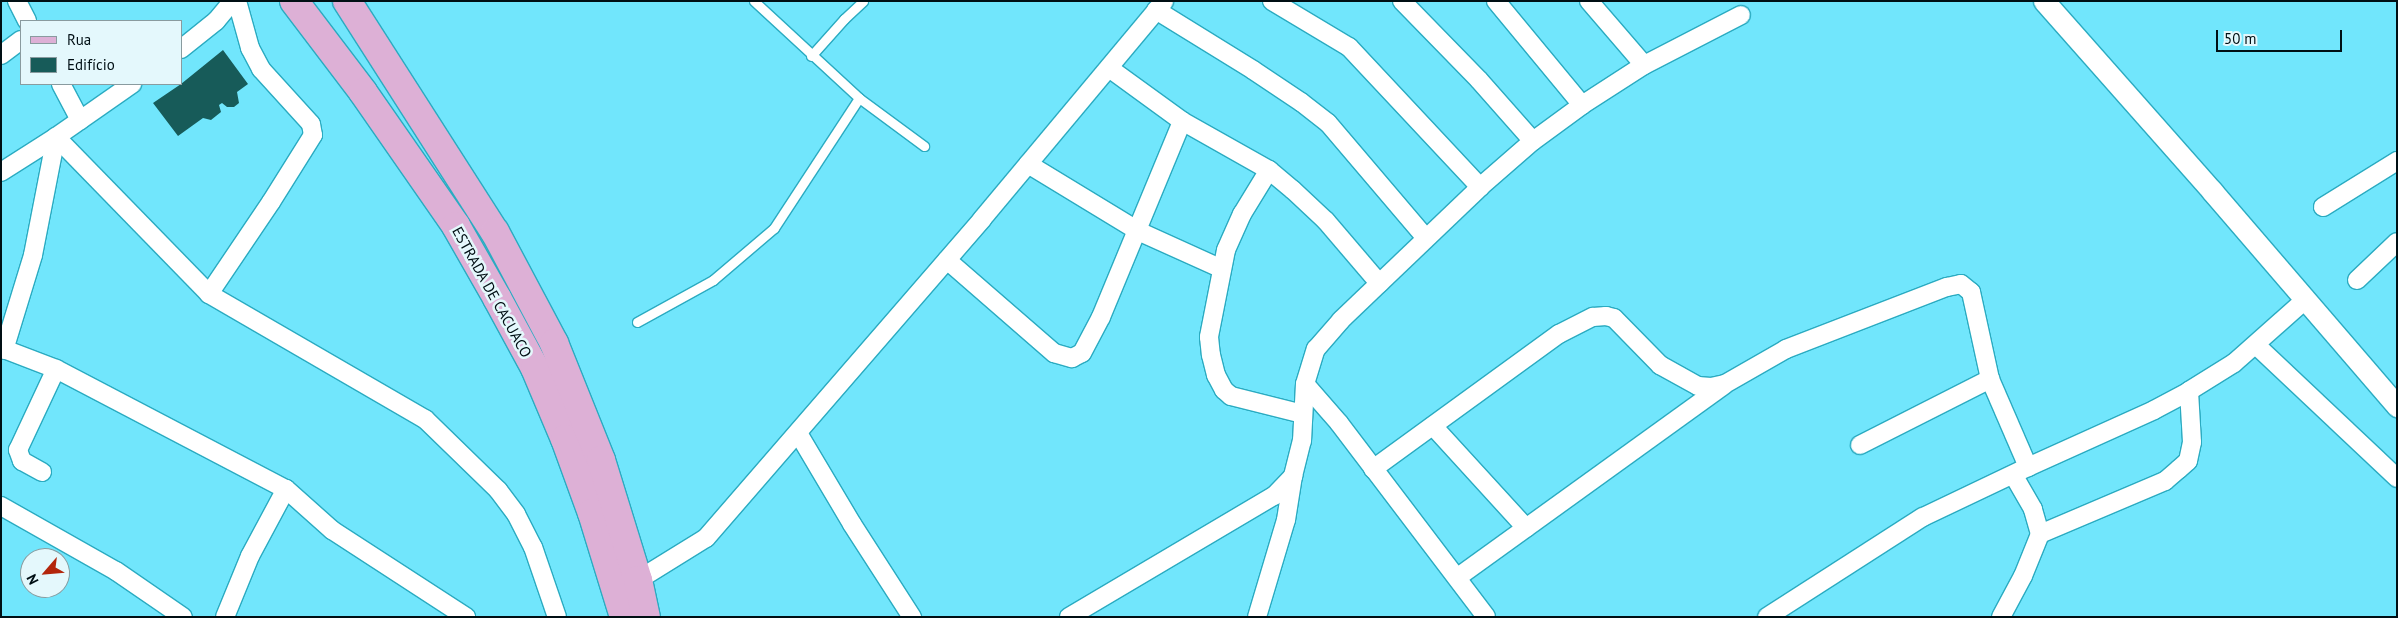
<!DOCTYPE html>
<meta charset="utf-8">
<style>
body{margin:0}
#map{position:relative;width:2398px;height:618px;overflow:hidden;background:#71e6fc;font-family:"PT Sans",sans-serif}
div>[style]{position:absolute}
.building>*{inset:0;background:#175b59}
.roads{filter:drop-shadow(1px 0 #2babc1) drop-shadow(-1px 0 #2babc1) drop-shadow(0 1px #2babc1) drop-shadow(0 -1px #2babc1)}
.service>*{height:9px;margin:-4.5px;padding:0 4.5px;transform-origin:4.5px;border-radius:4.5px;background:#fff}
.minor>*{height:18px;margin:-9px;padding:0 9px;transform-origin:9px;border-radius:9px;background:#fff}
.tertiary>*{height:21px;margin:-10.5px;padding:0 10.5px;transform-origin:10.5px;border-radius:10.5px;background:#fff}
.primary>*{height:28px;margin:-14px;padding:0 14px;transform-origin:14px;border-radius:14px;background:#ddb0d6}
span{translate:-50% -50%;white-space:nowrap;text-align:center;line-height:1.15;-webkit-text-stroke:5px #e4f8fc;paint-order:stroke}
.street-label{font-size:15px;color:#000f14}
.frame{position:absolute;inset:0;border:2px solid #000f14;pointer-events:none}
.legend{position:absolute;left:20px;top:20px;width:162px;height:65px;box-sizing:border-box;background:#e4f8fc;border:1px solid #899b9f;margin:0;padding:6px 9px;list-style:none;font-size:15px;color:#000f14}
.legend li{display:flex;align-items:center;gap:10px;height:25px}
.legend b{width:25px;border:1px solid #899b9f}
.north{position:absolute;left:20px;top:548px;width:50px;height:50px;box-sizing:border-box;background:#e4f8fc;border:1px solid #899b9f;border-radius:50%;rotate:243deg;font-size:14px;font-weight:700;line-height:20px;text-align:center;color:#000f14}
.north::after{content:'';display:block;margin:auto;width:18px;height:22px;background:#b3260c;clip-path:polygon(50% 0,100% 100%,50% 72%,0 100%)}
.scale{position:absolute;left:2216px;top:30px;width:126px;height:22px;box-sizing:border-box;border:2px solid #000f14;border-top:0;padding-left:6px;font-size:15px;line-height:18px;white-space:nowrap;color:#000f14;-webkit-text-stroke:4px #e4f8fc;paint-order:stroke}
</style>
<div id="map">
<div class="building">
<div style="clip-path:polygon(223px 50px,248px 84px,237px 92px,239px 103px,234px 107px,227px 107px,222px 103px,219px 105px,221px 112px,211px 120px,203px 118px,178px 136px,153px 103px,181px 84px)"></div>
</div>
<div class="roads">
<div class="service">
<div style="left:754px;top:1px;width:143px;rotate:42.7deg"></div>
<div style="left:859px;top:98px;width:81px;rotate:36.4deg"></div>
<div style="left:811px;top:56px;width:50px;rotate:-48.3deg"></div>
<div style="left:844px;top:19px;width:26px;rotate:-43deg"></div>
<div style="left:637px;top:322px;width:87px;rotate:-28.9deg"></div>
<div style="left:713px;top:280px;width:80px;rotate:-40.4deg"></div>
<div style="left:774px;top:228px;width:155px;rotate:-56.8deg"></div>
</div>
<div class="minor">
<div style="left:17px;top:1px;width:22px;rotate:63deg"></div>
<div style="left:237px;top:1px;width:49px;rotate:74.5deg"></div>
<div style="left:250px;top:48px;width:24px;rotate:62deg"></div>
<div style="left:261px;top:69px;width:74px;rotate:47.7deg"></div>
<div style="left:311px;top:124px;width:11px;rotate:80deg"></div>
<div style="left:313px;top:135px;width:79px;rotate:122.1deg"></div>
<div style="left:271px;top:202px;width:111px;rotate:124deg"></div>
<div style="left:209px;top:294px;width:250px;rotate:30.1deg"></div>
<div style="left:425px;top:419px;width:102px;rotate:44.2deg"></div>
<div style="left:498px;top:490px;width:30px;rotate:53deg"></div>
<div style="left:516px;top:514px;width:37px;rotate:63deg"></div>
<div style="left:533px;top:547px;width:74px;rotate:71.1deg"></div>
<div style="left:1272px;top:1px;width:90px;rotate:30.9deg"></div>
<div style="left:1349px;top:47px;width:192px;rotate:46.9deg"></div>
<div style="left:1402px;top:1px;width:110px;rotate:45.7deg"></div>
<div style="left:1479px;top:80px;width:81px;rotate:48.5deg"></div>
<div style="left:1496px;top:1px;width:135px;rotate:50.4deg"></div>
<div style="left:1589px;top:1px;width:84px;rotate:49.3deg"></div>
<div style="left:1156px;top:10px;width:114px;rotate:31.7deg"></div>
<div style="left:1253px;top:70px;width:58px;rotate:33.7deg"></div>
<div style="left:1301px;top:102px;width:34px;rotate:38deg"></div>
<div style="left:1328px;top:123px;width:151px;rotate:49.6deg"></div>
<div style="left:181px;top:49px;width:45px;rotate:-38.7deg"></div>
<div style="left:216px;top:21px;width:26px;rotate:-50deg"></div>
<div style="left:1px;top:55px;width:25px;rotate:-37deg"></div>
<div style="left:1109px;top:68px;width:90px;rotate:36deg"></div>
<div style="left:1182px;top:121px;width:100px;rotate:29.4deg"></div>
<div style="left:1269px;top:170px;width:31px;rotate:40deg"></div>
<div style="left:1293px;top:190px;width:45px;rotate:43.2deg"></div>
<div style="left:1326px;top:221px;width:82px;rotate:49.5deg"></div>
<div style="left:61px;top:84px;width:41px;rotate:62.2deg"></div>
<div style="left:1028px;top:164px;width:129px;rotate:31.3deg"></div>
<div style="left:1138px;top:231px;width:92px;rotate:24.3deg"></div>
<div style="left:1269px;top:170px;width:52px;rotate:121.5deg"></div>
<div style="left:1242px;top:214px;width:39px;rotate:114deg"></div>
<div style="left:1226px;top:250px;width:89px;rotate:101.1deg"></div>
<div style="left:1209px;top:337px;width:18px;rotate:84deg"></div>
<div style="left:1211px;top:355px;width:21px;rotate:76deg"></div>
<div style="left:1216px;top:375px;width:17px;rotate:62deg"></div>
<div style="left:1224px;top:390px;width:9px;rotate:41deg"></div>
<div style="left:1231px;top:396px;width:74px;rotate:14deg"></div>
<div style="left:1px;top:172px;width:65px;rotate:-32.5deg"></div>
<div style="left:56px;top:137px;width:219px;rotate:45.7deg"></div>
<div style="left:2323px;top:207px;width:87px;rotate:-31.9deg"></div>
<div style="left:947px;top:260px;width:142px;rotate:41deg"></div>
<div style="left:1054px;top:353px;width:19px;rotate:16deg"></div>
<div style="left:1072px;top:358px;width:11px;rotate:-27deg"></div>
<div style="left:1082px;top:353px;width:41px;rotate:-62.2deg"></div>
<div style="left:1101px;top:317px;width:212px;rotate:-67.5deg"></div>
<div style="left:2357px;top:280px;width:55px;rotate:-43.5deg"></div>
<div style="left:2256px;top:345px;width:194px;rotate:43.3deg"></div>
<div style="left:1px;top:348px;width:59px;rotate:20.9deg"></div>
<div style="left:56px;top:369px;width:259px;rotate:27.6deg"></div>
<div style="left:286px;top:489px;width:62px;rotate:41.7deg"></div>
<div style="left:332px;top:530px;width:160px;rotate:33deg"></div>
<div style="left:4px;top:350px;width:99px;rotate:-73deg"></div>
<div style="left:33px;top:255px;width:120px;rotate:-79deg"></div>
<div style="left:56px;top:137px;width:93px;rotate:-34.9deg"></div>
<div style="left:1305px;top:384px;width:52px;rotate:48.9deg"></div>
<div style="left:1339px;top:423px;width:243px;rotate:52.8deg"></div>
<div style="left:1433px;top:426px;width:138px;rotate:47.6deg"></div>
<div style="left:798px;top:433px;width:106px;rotate:59.3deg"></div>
<div style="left:852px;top:524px;width:111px;rotate:57.2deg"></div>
<div style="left:1860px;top:445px;width:146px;rotate:-26.9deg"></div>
<div style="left:1373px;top:469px;width:230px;rotate:-36deg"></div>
<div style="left:1559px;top:334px;width:38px;rotate:-27deg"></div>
<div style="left:1593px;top:317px;width:13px;rotate:-4deg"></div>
<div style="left:1606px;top:316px;width:8px;rotate:14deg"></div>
<div style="left:1614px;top:318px;width:66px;rotate:45.6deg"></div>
<div style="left:1660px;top:365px;width:43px;rotate:28.9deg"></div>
<div style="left:1698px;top:386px;width:13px;rotate:4deg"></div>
<div style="left:1711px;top:387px;width:14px;rotate:-12deg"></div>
<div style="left:1725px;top:384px;width:70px;rotate:-29.8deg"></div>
<div style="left:1786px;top:349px;width:173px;rotate:-21.1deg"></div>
<div style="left:1947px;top:287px;width:14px;rotate:-12deg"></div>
<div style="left:1961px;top:284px;width:13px;rotate:39deg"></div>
<div style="left:1971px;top:292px;width:89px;rotate:77.7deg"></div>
<div style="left:1990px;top:379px;width:96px;rotate:66.6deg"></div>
<div style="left:42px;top:472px;width:23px;rotate:-151deg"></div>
<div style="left:22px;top:461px;width:12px;rotate:-110deg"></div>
<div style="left:18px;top:450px;width:89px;rotate:-64.9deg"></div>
<div style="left:1px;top:506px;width:132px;rotate:29.5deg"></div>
<div style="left:116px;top:571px;width:81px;rotate:34.5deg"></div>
<div style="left:2040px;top:534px;width:136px;rotate:-23deg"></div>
<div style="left:2165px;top:481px;width:18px;rotate:-41deg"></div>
<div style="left:2179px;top:469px;width:12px;rotate:-42deg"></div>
<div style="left:2188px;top:461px;width:19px;rotate:-78deg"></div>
<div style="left:2192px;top:442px;width:51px;rotate:-93.4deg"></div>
<div style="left:1458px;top:577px;width:327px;rotate:-35.8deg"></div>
<div style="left:638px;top:580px;width:80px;rotate:-31.7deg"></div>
<div style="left:706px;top:538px;width:422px;rotate:-49.1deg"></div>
<div style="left:982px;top:219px;width:284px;rotate:-50.1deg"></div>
<div style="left:225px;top:617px;width:66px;rotate:-67.7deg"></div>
<div style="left:250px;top:556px;width:76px;rotate:-61.8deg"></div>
<div style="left:1069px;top:617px;width:238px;rotate:-30.6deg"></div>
<div style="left:1274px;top:496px;width:28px;rotate:-46deg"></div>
<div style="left:1293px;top:476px;width:36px;rotate:-76deg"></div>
<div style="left:1302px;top:441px;width:57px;rotate:-87deg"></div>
<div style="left:1305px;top:384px;width:37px;rotate:-73deg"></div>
<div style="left:1316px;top:349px;width:38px;rotate:-49deg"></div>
<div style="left:1341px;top:320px;width:192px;rotate:-43.7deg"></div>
<div style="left:1480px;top:187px;width:70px;rotate:-41deg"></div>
<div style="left:1533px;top:141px;width:61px;rotate:-36.3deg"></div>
<div style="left:1582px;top:105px;width:74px;rotate:-32.8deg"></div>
<div style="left:1644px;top:65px;width:109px;rotate:-27.3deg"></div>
<div style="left:1257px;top:617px;width:101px;rotate:-73.4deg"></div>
<div style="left:1286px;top:520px;width:45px;rotate:-81deg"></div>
<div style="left:1767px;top:617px;width:185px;rotate:-32.7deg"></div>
<div style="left:1923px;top:517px;width:116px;rotate:-25.5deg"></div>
<div style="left:2028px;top:467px;width:138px;rotate:-24.3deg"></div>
<div style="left:2154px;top:410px;width:40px;rotate:-28deg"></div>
<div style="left:2189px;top:391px;width:53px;rotate:-31.9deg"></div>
<div style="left:2234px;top:363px;width:95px;rotate:-41.6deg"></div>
<div style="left:2001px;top:617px;width:47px;rotate:-61.8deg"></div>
<div style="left:2023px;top:576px;width:45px;rotate:-68deg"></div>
<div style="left:2040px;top:534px;width:26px;rotate:-106deg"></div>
<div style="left:2033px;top:509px;width:39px;rotate:-120deg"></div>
</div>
<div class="tertiary">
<div style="left:2044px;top:1px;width:254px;rotate:48.5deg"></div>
<div style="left:2212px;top:191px;width:284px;rotate:49.3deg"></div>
</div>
<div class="primary">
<div style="left:294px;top:1px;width:114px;rotate:52.8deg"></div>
<div style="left:363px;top:92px;width:163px;rotate:55.2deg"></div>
<div style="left:456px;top:226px;width:83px;rotate:60.3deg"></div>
<div style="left:497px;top:298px;width:80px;rotate:61.5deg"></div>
<div style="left:535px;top:368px;width:77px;rotate:67.1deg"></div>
<div style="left:565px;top:439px;width:79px;rotate:70deg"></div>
<div style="left:592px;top:513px;width:109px;rotate:72.9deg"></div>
<div style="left:347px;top:1px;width:274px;rotate:57.4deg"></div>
<div style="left:495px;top:232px;width:126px;rotate:62deg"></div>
<div style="left:554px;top:343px;width:126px;rotate:68.1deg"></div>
<div style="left:601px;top:460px;width:126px;rotate:72.9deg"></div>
<div style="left:638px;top:580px;width:38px;rotate:78deg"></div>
</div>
</div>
<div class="street-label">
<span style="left:492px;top:292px;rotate:61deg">ESTRADA DE CACUACO</span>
</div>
<div class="frame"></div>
<ul class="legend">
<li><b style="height:6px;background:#ddb0d6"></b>Rua</li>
<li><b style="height:14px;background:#175b59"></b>Edifício</li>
</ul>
<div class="north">N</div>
<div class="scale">50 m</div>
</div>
